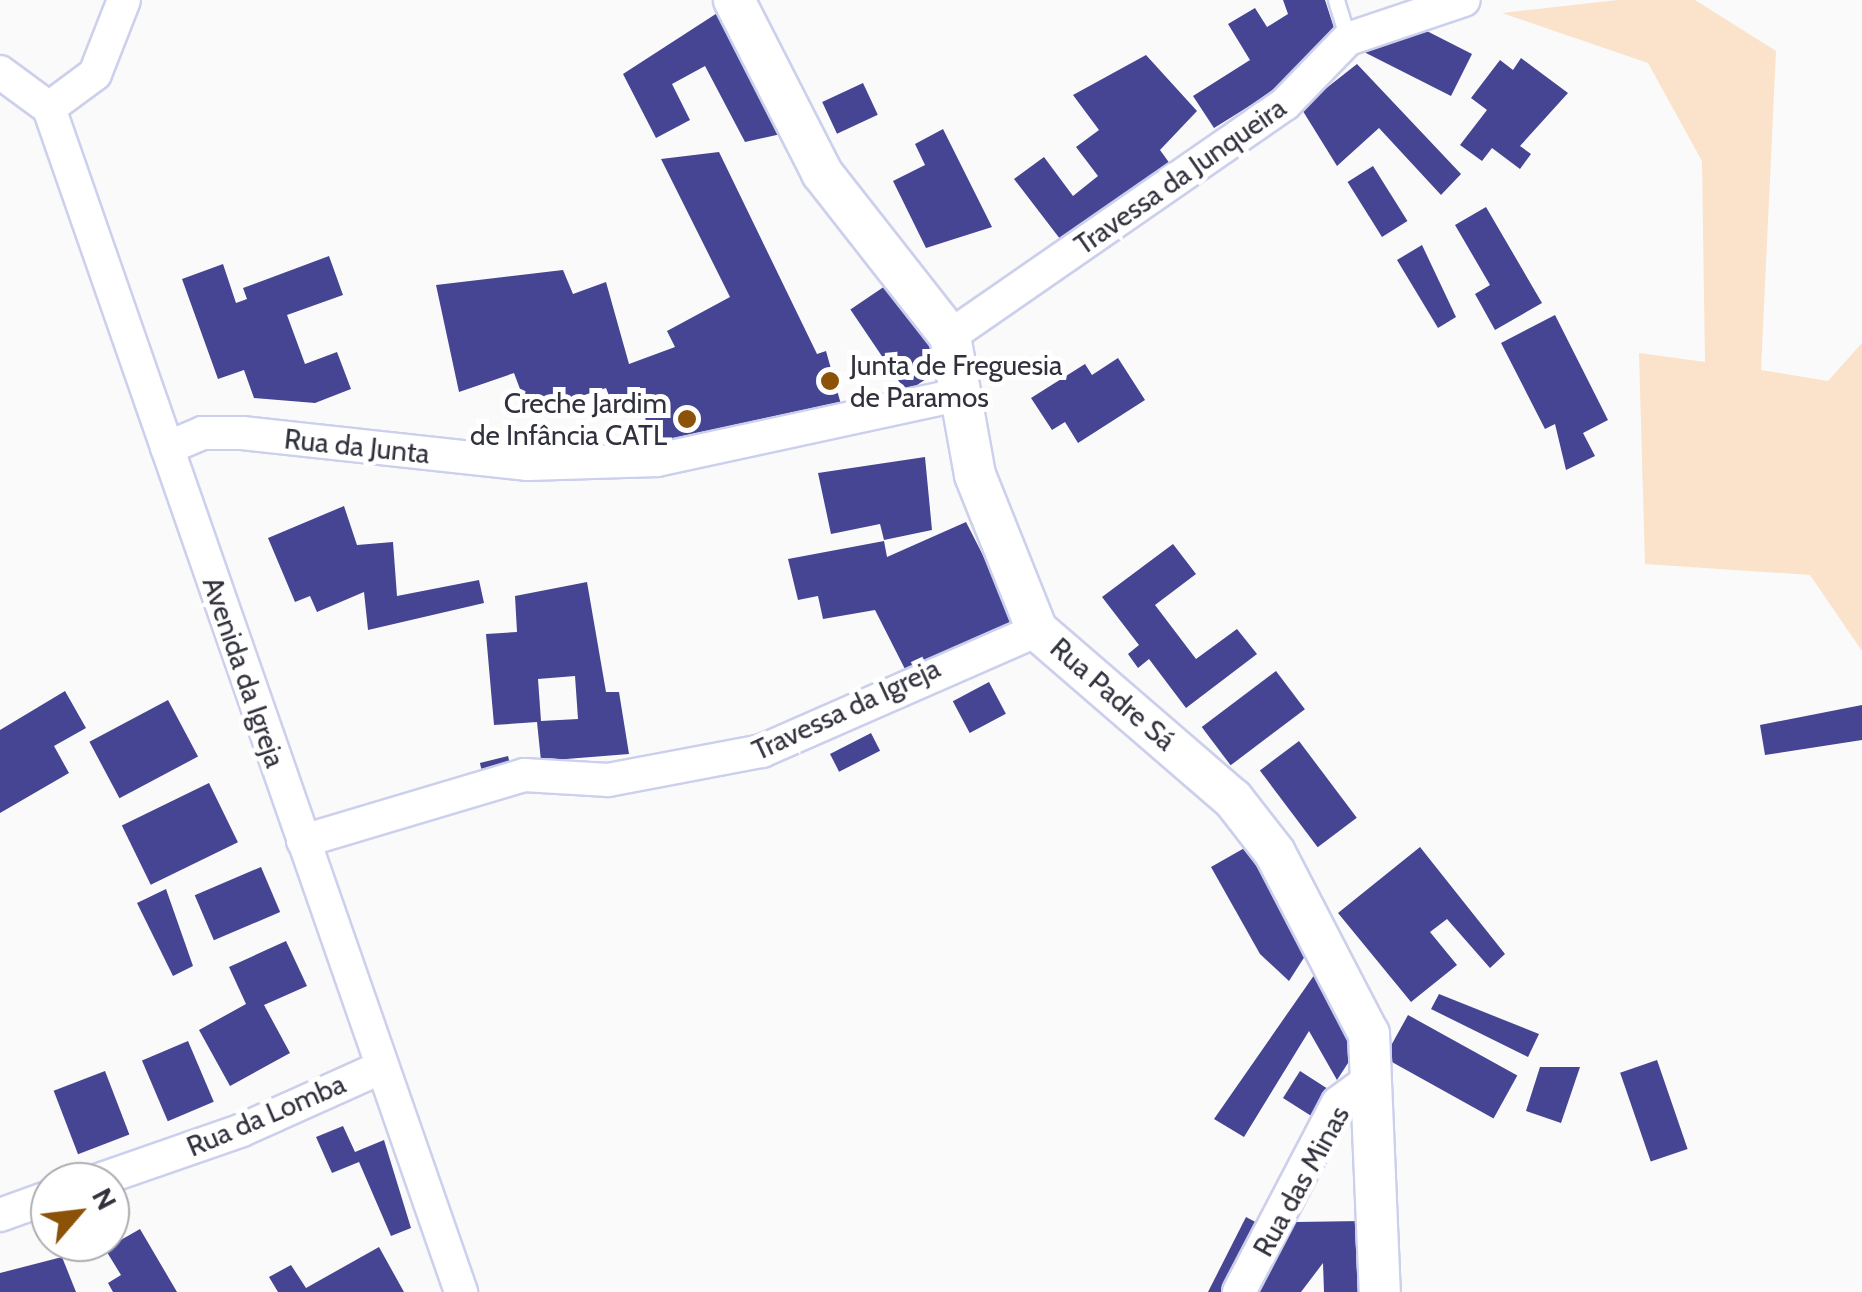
<!DOCTYPE html>
<meta charset="utf-8">
<style>
body{margin:0}
#map{position:relative;width:1862px;height:1292px;overflow:hidden;background:#fafafa;font-family:Cabin,sans-serif}
div>[style]{position:absolute}
.green>*{inset:0;background:#fbe2cb}
.building>*{inset:0;background:#454593;transform-origin:0 0}
.roads{filter:drop-shadow(2px 0 #ccd0ec) drop-shadow(-2px 0 #ccd0ec) drop-shadow(0 2px #ccd0ec) drop-shadow(0 -2px #ccd0ec)}
.service>*{height:15px;margin:-7.5px;padding:0 7.5px;transform-origin:7.5px;border-radius:7.5px;background:#fff}
.minor>*{height:32px;margin:-16px;padding:0 16px;transform-origin:16px;border-radius:16px;background:#fff}
.tertiary>*{height:40px;margin:-20px;padding:0 20px;transform-origin:20px;border-radius:20px;background:#fff}
.dots>*{width:28px;height:28px;translate:-50% -50%;box-sizing:border-box;border:5px solid #fff;border-radius:50%}
span{translate:-50% -50%;white-space:nowrap;text-align:center;line-height:1.15;-webkit-text-stroke:10px #fff;paint-order:stroke}
.street-label{font-size:28px;color:#30313c}
.poi-label{font-size:28px;color:#30313c}
.left{translate:0 -50%;text-align:left}
.right{translate:-100% -50%;text-align:right}
.north{position:absolute;left:30px;top:1162px;width:100px;height:100px;box-sizing:border-box;background:#fff;border:2px solid #acadb1;border-radius:50%;rotate:62deg;font-size:28px;font-weight:700;line-height:40px;text-align:center;color:#30313c}
.north::after{content:'';display:block;margin:auto;width:35px;height:45px;background:#8b5208;clip-path:polygon(50% 0,100% 100%,50% 72%,0 100%)}
</style>
<div id="map">
<div class="green">
<div style="clip-path:polygon(1618px 0,1695px 0,1776px 51px,1761px 370px,1828px 381px,1862px 343px,1862px 651px,1810px 575px,1645px 564px,1639px 353px,1705px 362px,1702px 161px,1648px 63px,1502px 13px)"></div>
</div>
<div class="building">
<div style="clip-path:polygon(1283px 0,1325px 0,1335px 31px,1298px 76px,1214px 128px,1193px 96px,1250px 60px,1228px 24px,1255px 8px,1267px 27px,1288px 14px)"></div>
<div style="clip-path:polygon(725px 8px,790px 132px,745px 142px,705px 66px,672px 84px,690px 120px,656px 138px,623px 74px)"></div>
<div style="clip-path:polygon(1415px 25px,1472px 54px,1451px 96px,1360px 50px)"></div>
<div style="clip-path:polygon(1146px 55px,1197px 111px,1160px 150px,1173px 168px,1067px 248px,1014px 179px,1044px 157px,1073px 196px,1098px 176px,1076px 147px,1099px 130px,1073px 95px)"></div>
<div style="clip-path:polygon(1521px 58px,1568px 93px,1520px 146px,1531px 154px,1520px 169px,1492px 148px,1482px 161px,1460px 145px,1487px 110px,1471px 98px,1500px 60px,1513px 70px)"></div>
<div style="clip-path:polygon(1357px 64px,1461px 174px,1441px 195px,1379px 128px,1337px 166px,1301px 108px)"></div>
<div style="left:863px;top:83px;width:35px;height:45px;rotate:65deg"></div>
<div style="clip-path:polygon(943px 129px,992px 227px,926px 248px,893px 181px,925px 165px,915px 144px)"></div>
<div style="clip-path:polygon(719px 152px,817px 354px,826px 351px,842px 408px,655px 452px,639px 397px,613px 406px,606px 388px,529px 413px,514px 373px,459px 392px,436px 285px,563px 270px,573px 294px,606px 282px,629px 364px,675px 347px,667px 331px,730px 297px,661px 159px)"></div>
<div style="left:1373px;top:166px;width:65px;height:30px;rotate:58deg"></div>
<div style="clip-path:polygon(1486px 207px,1542px 303px,1495px 330px,1475px 294px,1490px 285px,1455px 225px)"></div>
<div style="clip-path:polygon(1422px 245px,1456px 317px,1438px 328px,1397px 260px)"></div>
<div style="clip-path:polygon(329px 256px,343px 295px,287px 315px,305px 364px,337px 352px,351px 389px,315px 403px,254px 398px,244px 370px,218px 379px,182px 279px,223px 264px,236px 303px,247px 299px,243px 288px)"></div>
<div style="left:891px;top:282px;width:100px;height:49px;rotate:56deg"></div>
<div style="clip-path:polygon(1555px 315px,1608px 420px,1583px 433px,1595px 456px,1566px 470px,1555px 424px,1545px 429px,1501px 343px)"></div>
<div style="clip-path:polygon(1118px 358px,1145px 400px,1078px 443px,1065px 422px,1052px 430px,1031px 398px,1085px 364px,1092px 375px)"></div>
<div style="clip-path:polygon(925px 457px,932px 530px,884px 540px,880px 524px,831px 534px,818px 473px)"></div>
<div style="clip-path:polygon(344px 506px,357px 545px,393px 542px,397px 596px,479px 580px,484px 603px,368px 630px,364px 592px,317px 612px,310px 596px,295px 602px,268px 538px)"></div>
<div style="clip-path:polygon(966px 522px,1020px 628px,909px 677px,875px 610px,823px 619px,818px 596px,798px 600px,788px 559px,884px 541px,887px 557px)"></div>
<div style="clip-path:polygon(1173px 544px,1196px 574px,1155px 605px,1196px 659px,1237px 629px,1257px 654px,1186px 708px,1149px 659px,1138px 668px,1128px 654px,1139px 645px,1102px 597px)"></div>
<div style="clip-path:polygon(evenodd,587px 582px,606px 692px,619px 692px,629px 754px,541px 761px,537px 722px,494px 725px,486px 634px,517px 632px,515px 596px,587px 582px,575px 676px,578px 719px,541px 721px,538px 679px,575px 676px)"></div>
<div style="left:1276px;top:671px;width:48px;height:93px;rotate:53deg"></div>
<div style="left:989px;top:682px;width:36px;height:41px;rotate:62deg"></div>
<div style="clip-path:polygon(65px 691px,86px 728px,54px 746px,69px 773px,0 813px,0 730px)"></div>
<div style="left:168px;top:700px;width:64px;height:89px;rotate:62deg"></div>
<div style="clip-path:polygon(1862px 705px,1862px 740px,1765px 755px,1760px 725px)"></div>
<div style="left:871px;top:733px;width:20px;height:46px;rotate:63deg"></div>
<div style="left:1299px;top:741px;width:96px;height:49px;rotate:53deg"></div>
<div style="left:508px;top:756px;width:16px;height:29px;rotate:76deg"></div>
<div style="left:209px;top:783px;width:66px;height:97px;rotate:64deg"></div>
<div style="clip-path:polygon(1248px 846px,1307px 953px,1289px 981px,1260px 954px,1211px 867px)"></div>
<div style="clip-path:polygon(1420px 847px,1505px 954px,1490px 968px,1447px 919px,1430px 932px,1457px 965px,1411px 1002px,1338px 913px)"></div>
<div style="left:261px;top:867px;width:49px;height:72px;rotate:67deg"></div>
<div style="clip-path:polygon(166px 889px,193px 966px,173px 976px,137px 903px)"></div>
<div style="clip-path:polygon(286px 941px,307px 986px,264px 1005px,290px 1053px,230px 1086px,199px 1030px,246px 1004px,229px 967px)"></div>
<div style="clip-path:polygon(1317px 971px,1359px 1046px,1337px 1080px,1309px 1031px,1244px 1137px,1214px 1119px)"></div>
<div style="clip-path:polygon(1439px 994px,1539px 1034px,1528px 1057px,1431px 1009px)"></div>
<div style="left:1408px;top:1015px;width:125px;height:49px;rotate:29deg"></div>
<div style="left:188px;top:1041px;width:66px;height:50px;rotate:67deg"></div>
<div style="left:1657px;top:1060px;width:94px;height:39px;rotate:71deg"></div>
<div style="clip-path:polygon(1540px 1067px,1580px 1067px,1561px 1123px,1526px 1111px)"></div>
<div style="left:105px;top:1071px;width:68px;height:55px;rotate:69deg"></div>
<div style="clip-path:polygon(1300px 1071px,1328px 1089px,1316px 1119px,1283px 1098px)"></div>
<div style="clip-path:polygon(343px 1126px,355px 1152px,384px 1140px,411px 1228px,391px 1236px,359px 1162px,332px 1173px,316px 1137px)"></div>
<div style="clip-path:polygon(1246px 1217px,1263px 1226px,1229px 1292px,1208px 1292px)"></div>
<div style="clip-path:polygon(1361px 1221px,1362px 1292px,1324px 1292px,1323px 1263px,1301px 1292px,1259px 1292px,1296px 1222px)"></div>
<div style="clip-path:polygon(140px 1229px,177px 1292px,113px 1292px,108px 1283px,121px 1275px,105px 1249px)"></div>
<div style="clip-path:polygon(379px 1247px,404px 1292px,278px 1292px,269px 1277px,291px 1265px,306px 1288px)"></div>
<div style="clip-path:polygon(62px 1257px,76px 1292px,0 1292px,0 1273px)"></div>
</div>
<div class="roads">
<div class="service">
<div style="left:1336px;top:0;width:41px;rotate:72.9deg"></div>
</div>
<div class="minor">
<div style="left:0;top:72px;width:61px;rotate:36.3deg"></div>
<div style="left:49px;top:108px;width:1254px;rotate:70.81deg"></div>
<div style="left:49px;top:108px;width:57px;rotate:-36.5deg"></div>
<div style="left:95px;top:74px;width:79px;rotate:-68.6deg"></div>
<div style="left:950px;top:336px;width:407px;rotate:-34.7deg"></div>
<div style="left:1285px;top:104px;width:91px;rotate:-45.9deg"></div>
<div style="left:1348px;top:39px;width:122px;rotate:-18.6deg"></div>
<div style="left:167px;top:448px;width:38px;rotate:-23deg"></div>
<div style="left:202px;top:433px;width:40px"></div>
<div style="left:242px;top:433px;width:288px;rotate:6.2deg"></div>
<div style="left:528px;top:464px;width:129px;rotate:-1.8deg"></div>
<div style="left:657px;top:460px;width:312px;rotate:-12.2deg"></div>
<div style="left:303px;top:841px;width:231px;rotate:-16.6deg"></div>
<div style="left:524px;top:775px;width:84px;rotate:3.4deg"></div>
<div style="left:608px;top:780px;width:157px;rotate:-10.7deg"></div>
<div style="left:762px;top:751px;width:300px;rotate:-23.7deg"></div>
<div style="left:93px;top:1182px;width:158px;rotate:-19.2deg"></div>
<div style="left:242px;top:1130px;width:154px;rotate:-24.2deg"></div>
<div style="left:0;top:1215px;width:53px;rotate:-19.8deg"></div>
<div style="left:1239px;top:1292px;width:213px;rotate:-62.4deg"></div>
<div style="left:1338px;top:1103px;width:42px;rotate:-36.3deg"></div>
</div>
<div class="tertiary">
<div style="left:734px;top:0;width:194px;rotate:63deg"></div>
<div style="left:822px;top:173px;width:207px;rotate:51.9deg"></div>
<div style="left:950px;top:336px;width:141px;rotate:79.8deg"></div>
<div style="left:975px;top:475px;width:167px;rotate:68.2deg"></div>
<div style="left:1037px;top:630px;width:259px;rotate:40.8deg"></div>
<div style="left:1233px;top:799px;width:68px;rotate:52.1deg"></div>
<div style="left:1275px;top:853px;width:204px;rotate:62.6deg"></div>
<div style="left:1369px;top:1034px;width:258px;rotate:87.6deg"></div>
</div>
</div>
<div class="dots">
<div style="left:830px;top:381px;background:#8b5208"></div>
<div style="left:687px;top:419px;background:#8b5208"></div>
</div>
<div class="street-label">
<span style="left:1180px;top:176px;rotate:-35deg">Travessa da Junqueira</span>
<span style="left:357px;top:446px;rotate:6deg">Rua da Junta</span>
<span style="left:244px;top:672px;rotate:71deg">Avenida da Igreja</span>
<span style="left:1113px;top:694px;rotate:41deg">Rua Padre Sá</span>
<span style="left:846px;top:709px;rotate:-25deg">Travessa da Igreja</span>
<span style="left:266px;top:1115px;rotate:-23deg">Rua da Lomba</span>
<span style="left:1301px;top:1181px;rotate:-61deg">Rua das Minas</span>
</div>
<div class="poi-label">
<span class="left" style="left:850px;top:381px">Junta de Freguesia<br>de Paramos</span>
<span class="right" style="left:667px;top:419px">Creche Jardim<br>de Infância CATL</span>
</div>
<div class="north">N</div>
</div>
